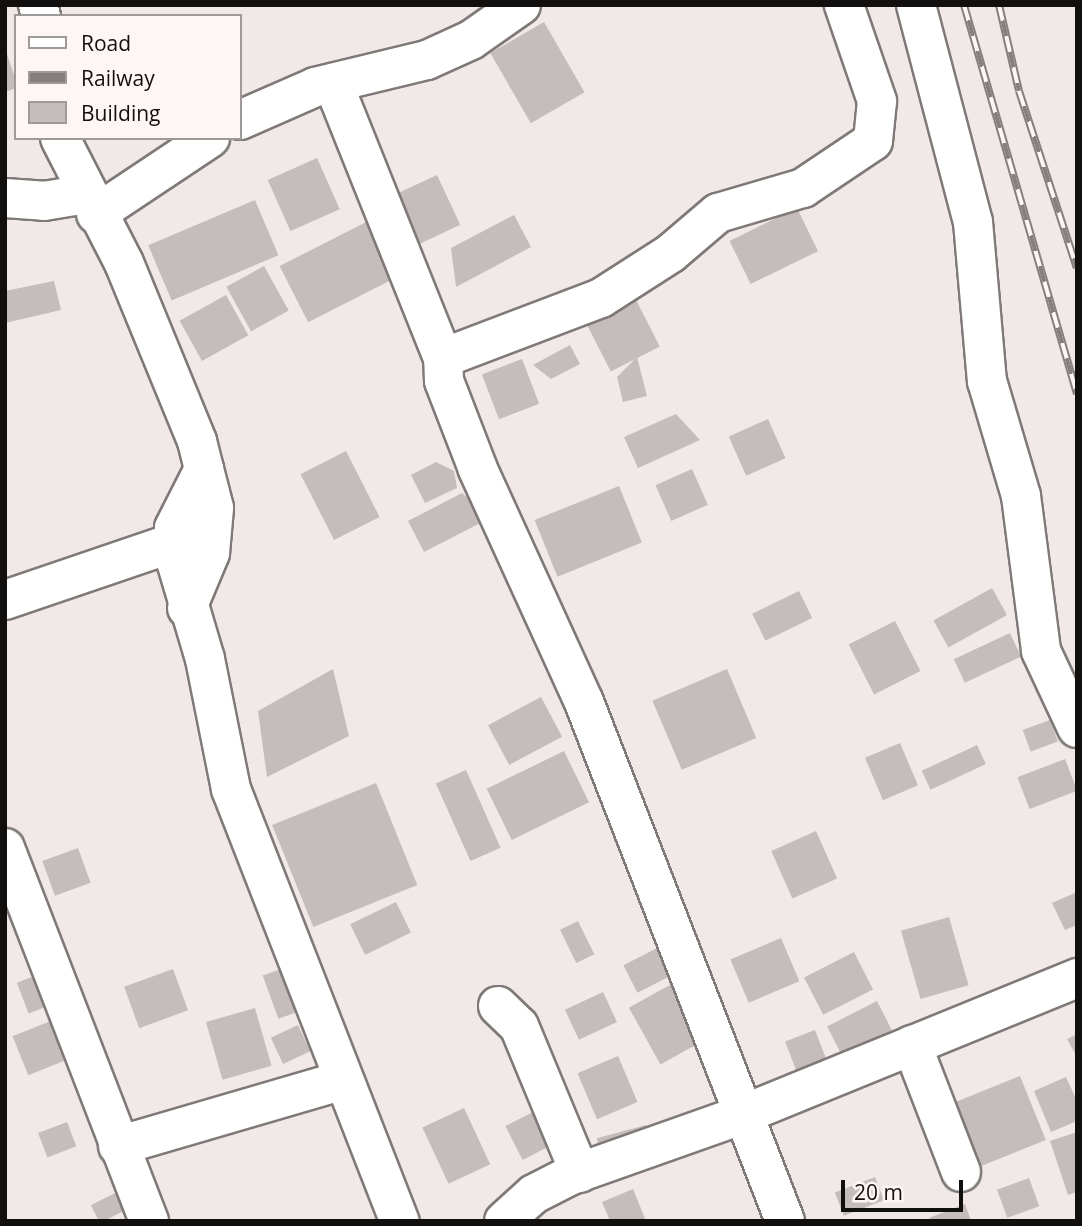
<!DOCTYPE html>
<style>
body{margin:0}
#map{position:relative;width:1082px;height:1226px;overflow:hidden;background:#f0e9e7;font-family:"Open Sans",sans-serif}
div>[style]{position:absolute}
.building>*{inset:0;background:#c4bdbb;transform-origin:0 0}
.roads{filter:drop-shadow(2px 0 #7f7977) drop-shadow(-2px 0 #7f7977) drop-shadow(0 2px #7f7977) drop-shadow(0 -2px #7f7977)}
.minor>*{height:38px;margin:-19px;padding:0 19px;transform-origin:19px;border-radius:19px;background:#fff}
.rail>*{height:8px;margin-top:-4px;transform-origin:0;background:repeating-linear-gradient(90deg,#fdf6f4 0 16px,#85807f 0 32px);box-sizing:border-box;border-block:2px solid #85807f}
span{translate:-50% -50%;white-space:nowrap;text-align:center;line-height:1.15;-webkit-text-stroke:5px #fdf6f4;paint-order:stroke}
.frame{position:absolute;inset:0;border:7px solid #12100f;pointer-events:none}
.legend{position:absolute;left:14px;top:14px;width:228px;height:126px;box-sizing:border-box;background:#fdf6f4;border:2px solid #9f9a98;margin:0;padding:9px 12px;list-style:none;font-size:21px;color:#12100f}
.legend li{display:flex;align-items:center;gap:14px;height:35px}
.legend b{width:35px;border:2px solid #9f9a98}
.scale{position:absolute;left:841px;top:1180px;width:122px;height:32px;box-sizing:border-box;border:4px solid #12100f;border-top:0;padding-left:9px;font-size:21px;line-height:24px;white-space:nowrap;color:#12100f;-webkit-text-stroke:5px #fdf6f4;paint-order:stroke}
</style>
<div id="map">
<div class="building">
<div style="left:544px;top:22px;width:81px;height:62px;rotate:60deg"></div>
<div style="clip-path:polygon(5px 48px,16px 81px,16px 88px,5px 92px)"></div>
<div style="left:317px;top:158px;width:56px;height:54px;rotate:66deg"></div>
<div style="left:437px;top:175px;width:55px;height:48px;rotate:65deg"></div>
<div style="left:255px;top:200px;width:60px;height:116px;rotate:67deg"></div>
<div style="left:797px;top:208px;width:48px;height:75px;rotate:64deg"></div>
<div style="clip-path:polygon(514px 215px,531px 247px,456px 287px,451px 248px)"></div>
<div style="left:374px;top:218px;width:63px;height:106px;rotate:63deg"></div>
<div style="left:264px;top:266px;width:51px;height:43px;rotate:61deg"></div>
<div style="clip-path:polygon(54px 281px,61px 310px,5px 323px,5px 291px)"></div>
<div style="left:633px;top:294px;width:59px;height:55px;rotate:63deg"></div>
<div style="left:226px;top:295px;width:46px;height:53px;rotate:61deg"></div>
<div style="clip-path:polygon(570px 345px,580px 364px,551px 379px,533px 365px)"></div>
<div style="clip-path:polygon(637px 357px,647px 396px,623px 402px,617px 377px)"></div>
<div style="left:522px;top:359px;width:48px;height:43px;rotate:69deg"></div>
<div style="clip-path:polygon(676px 414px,700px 440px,638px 468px,624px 437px)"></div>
<div style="left:768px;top:419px;width:43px;height:43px;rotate:66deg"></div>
<div style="left:346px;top:451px;width:74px;height:51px;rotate:63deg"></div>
<div style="clip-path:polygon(436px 462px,454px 471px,457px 488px,425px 503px,411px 475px)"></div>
<div style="left:692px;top:469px;width:39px;height:40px;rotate:66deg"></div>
<div style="left:619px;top:486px;width:61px;height:91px;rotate:68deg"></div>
<div style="clip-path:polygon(462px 493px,490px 518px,424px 552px,408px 521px)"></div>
<div style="left:992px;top:588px;width:31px;height:67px;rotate:61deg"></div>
<div style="left:799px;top:591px;width:30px;height:52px;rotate:64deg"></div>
<div style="left:895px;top:621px;width:56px;height:52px;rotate:63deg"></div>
<div style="left:1010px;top:633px;width:26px;height:62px;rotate:65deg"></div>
<div style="clip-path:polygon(333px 669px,349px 736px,267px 777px,258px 711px)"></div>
<div style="left:727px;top:669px;width:75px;height:81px;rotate:67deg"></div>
<div style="left:541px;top:697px;width:45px;height:60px;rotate:62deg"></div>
<div style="left:1050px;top:720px;width:23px;height:29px;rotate:70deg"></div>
<div style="left:900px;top:743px;width:46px;height:38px;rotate:67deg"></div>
<div style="left:977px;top:745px;width:21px;height:61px;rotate:65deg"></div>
<div style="left:564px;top:751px;width:57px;height:86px;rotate:64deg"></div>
<div style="left:1065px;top:759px;width:34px;height:51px;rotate:69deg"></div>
<div style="left:466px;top:770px;width:85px;height:33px;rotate:66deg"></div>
<div style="left:376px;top:783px;width:110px;height:112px;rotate:68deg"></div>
<div style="left:816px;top:831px;width:52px;height:49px;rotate:66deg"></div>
<div style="left:78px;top:848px;width:37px;height:38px;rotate:70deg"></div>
<div style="clip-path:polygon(1077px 892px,1077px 925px,1065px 930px,1052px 903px)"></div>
<div style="left:396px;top:902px;width:34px;height:51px;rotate:64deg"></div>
<div style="left:949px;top:917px;width:71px;height:50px;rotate:74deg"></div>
<div style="left:578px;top:921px;width:37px;height:20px;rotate:64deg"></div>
<div style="left:781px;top:938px;width:47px;height:55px;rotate:67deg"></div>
<div style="left:667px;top:943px;width:31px;height:49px;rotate:63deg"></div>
<div style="left:854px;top:952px;width:42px;height:56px;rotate:63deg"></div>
<div style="left:289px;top:966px;width:46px;height:28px;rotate:70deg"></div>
<div style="left:173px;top:969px;width:44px;height:52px;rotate:70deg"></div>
<div style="left:42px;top:973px;width:33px;height:27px;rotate:69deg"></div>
<div style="left:677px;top:981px;width:65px;height:55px;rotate:61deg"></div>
<div style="left:603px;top:992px;width:33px;height:42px;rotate:65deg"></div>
<div style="left:877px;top:1001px;width:33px;height:56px;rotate:63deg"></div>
<div style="left:255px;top:1008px;width:60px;height:51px;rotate:74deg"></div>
<div style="left:58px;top:1018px;width:42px;height:49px;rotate:68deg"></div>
<div style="left:298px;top:1025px;width:29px;height:30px;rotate:65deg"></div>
<div style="left:815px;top:1030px;width:36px;height:32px;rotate:69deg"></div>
<div style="clip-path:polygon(1077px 1034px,1077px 1057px,1067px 1039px)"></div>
<div style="left:618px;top:1056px;width:50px;height:44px;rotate:67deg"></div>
<div style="left:1020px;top:1076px;width:69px;height:73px;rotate:68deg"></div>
<div style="clip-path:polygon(1066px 1077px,1077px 1101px,1077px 1121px,1051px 1132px,1034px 1091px)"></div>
<div style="left:464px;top:1108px;width:62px;height:46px;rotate:65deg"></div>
<div style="left:533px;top:1112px;width:38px;height:31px;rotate:63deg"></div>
<div style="left:67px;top:1122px;width:26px;height:31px;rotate:69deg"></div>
<div style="left:646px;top:1125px;width:20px;height:51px;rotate:75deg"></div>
<div style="clip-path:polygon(1077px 1132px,1077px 1192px,1068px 1195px,1050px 1141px)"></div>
<div style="left:875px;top:1177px;width:25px;height:43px;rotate:69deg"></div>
<div style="left:1029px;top:1178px;width:30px;height:34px;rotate:70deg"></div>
<div style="clip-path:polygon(633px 1189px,646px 1221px,610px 1221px,602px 1202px)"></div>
<div style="left:115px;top:1193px;width:20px;height:27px;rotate:63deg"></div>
<div style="clip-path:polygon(965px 1204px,971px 1221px,931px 1221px,929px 1218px)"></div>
</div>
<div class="roads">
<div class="minor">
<div style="left:38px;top:5px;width:11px;rotate:75deg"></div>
<div style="left:916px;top:5px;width:224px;rotate:75.3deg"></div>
<div style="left:973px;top:222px;width:160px;rotate:85deg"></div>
<div style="left:987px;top:381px;width:120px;rotate:73.5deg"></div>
<div style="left:1021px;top:496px;width:156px;rotate:82.6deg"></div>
<div style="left:1041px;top:651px;width:85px;rotate:64.9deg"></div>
<div style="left:333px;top:83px;width:296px;rotate:68.2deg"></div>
<div style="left:240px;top:120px;width:82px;rotate:-23.7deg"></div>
<div style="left:315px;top:87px;width:115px;rotate:-13.6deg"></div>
<div style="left:427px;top:60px;width:48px;rotate:-24.4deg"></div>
<div style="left:471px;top:40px;width:61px;rotate:-35deg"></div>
<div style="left:60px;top:138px;width:140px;rotate:62.9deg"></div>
<div style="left:124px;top:263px;width:192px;rotate:67.7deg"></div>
<div style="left:197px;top:441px;width:29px;rotate:76deg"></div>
<div style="left:204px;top:469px;width:66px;rotate:117deg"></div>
<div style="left:174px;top:528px;width:33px;rotate:87deg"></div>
<div style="left:176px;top:561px;width:102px;rotate:73.5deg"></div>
<div style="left:205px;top:659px;width:133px;rotate:78.7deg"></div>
<div style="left:231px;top:789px;width:464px;rotate:68.7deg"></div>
<div style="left:5px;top:198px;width:39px;rotate:4deg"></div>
<div style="left:44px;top:201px;width:43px;rotate:-9.5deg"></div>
<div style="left:96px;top:214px;width:137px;rotate:-33.7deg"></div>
<div style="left:5px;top:600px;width:180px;rotate:-18.8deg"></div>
<div style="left:187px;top:608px;width:60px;rotate:-67.3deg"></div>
<div style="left:210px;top:553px;width:45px;rotate:-84.9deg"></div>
<div style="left:214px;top:508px;width:40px;rotate:-104.4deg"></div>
<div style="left:5px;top:848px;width:400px;rotate:68.9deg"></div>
<div style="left:498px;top:1006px;width:29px;rotate:44deg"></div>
<div style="left:519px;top:1026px;width:159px;rotate:67.5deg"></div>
<div style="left:912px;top:1045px;width:136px;rotate:68.9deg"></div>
<div style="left:118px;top:1146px;width:234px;rotate:-16.3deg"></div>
<div style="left:504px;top:1221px;width:40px;rotate:-42deg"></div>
<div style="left:534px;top:1194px;width:39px;rotate:-27deg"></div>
<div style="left:569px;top:1176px;width:186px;rotate:-19.5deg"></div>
<div style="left:744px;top:1114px;width:360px;rotate:-22.2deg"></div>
<div style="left:785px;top:1221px;width:557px;rotate:-111.17deg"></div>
<div style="left:584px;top:702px;width:256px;rotate:-114.5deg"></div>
<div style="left:478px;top:469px;width:94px;rotate:-111.1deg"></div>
<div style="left:444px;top:381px;width:23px;rotate:-92deg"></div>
<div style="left:443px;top:358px;width:169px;rotate:-20.8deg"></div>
<div style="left:601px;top:298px;width:83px;rotate:-32.7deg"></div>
<div style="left:671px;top:253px;width:62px;rotate:-40.4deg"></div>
<div style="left:718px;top:213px;width:89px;rotate:-16.4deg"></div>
<div style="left:803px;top:188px;width:84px;rotate:-33.9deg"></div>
<div style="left:873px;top:141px;width:40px;rotate:-84.3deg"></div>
<div style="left:877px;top:101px;width:102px;rotate:-109deg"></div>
</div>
</div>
<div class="rail">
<div style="left:964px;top:5px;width:405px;rotate:73.8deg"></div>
<div style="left:999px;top:5px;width:88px;rotate:76.9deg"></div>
<div style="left:1019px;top:91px;width:186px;rotate:71.9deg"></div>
</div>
<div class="frame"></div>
<ul class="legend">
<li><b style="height:9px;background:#fff"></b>Road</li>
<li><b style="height:9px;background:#85807f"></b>Railway</li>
<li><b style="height:19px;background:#c4bdbb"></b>Building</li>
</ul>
<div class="scale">20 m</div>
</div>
